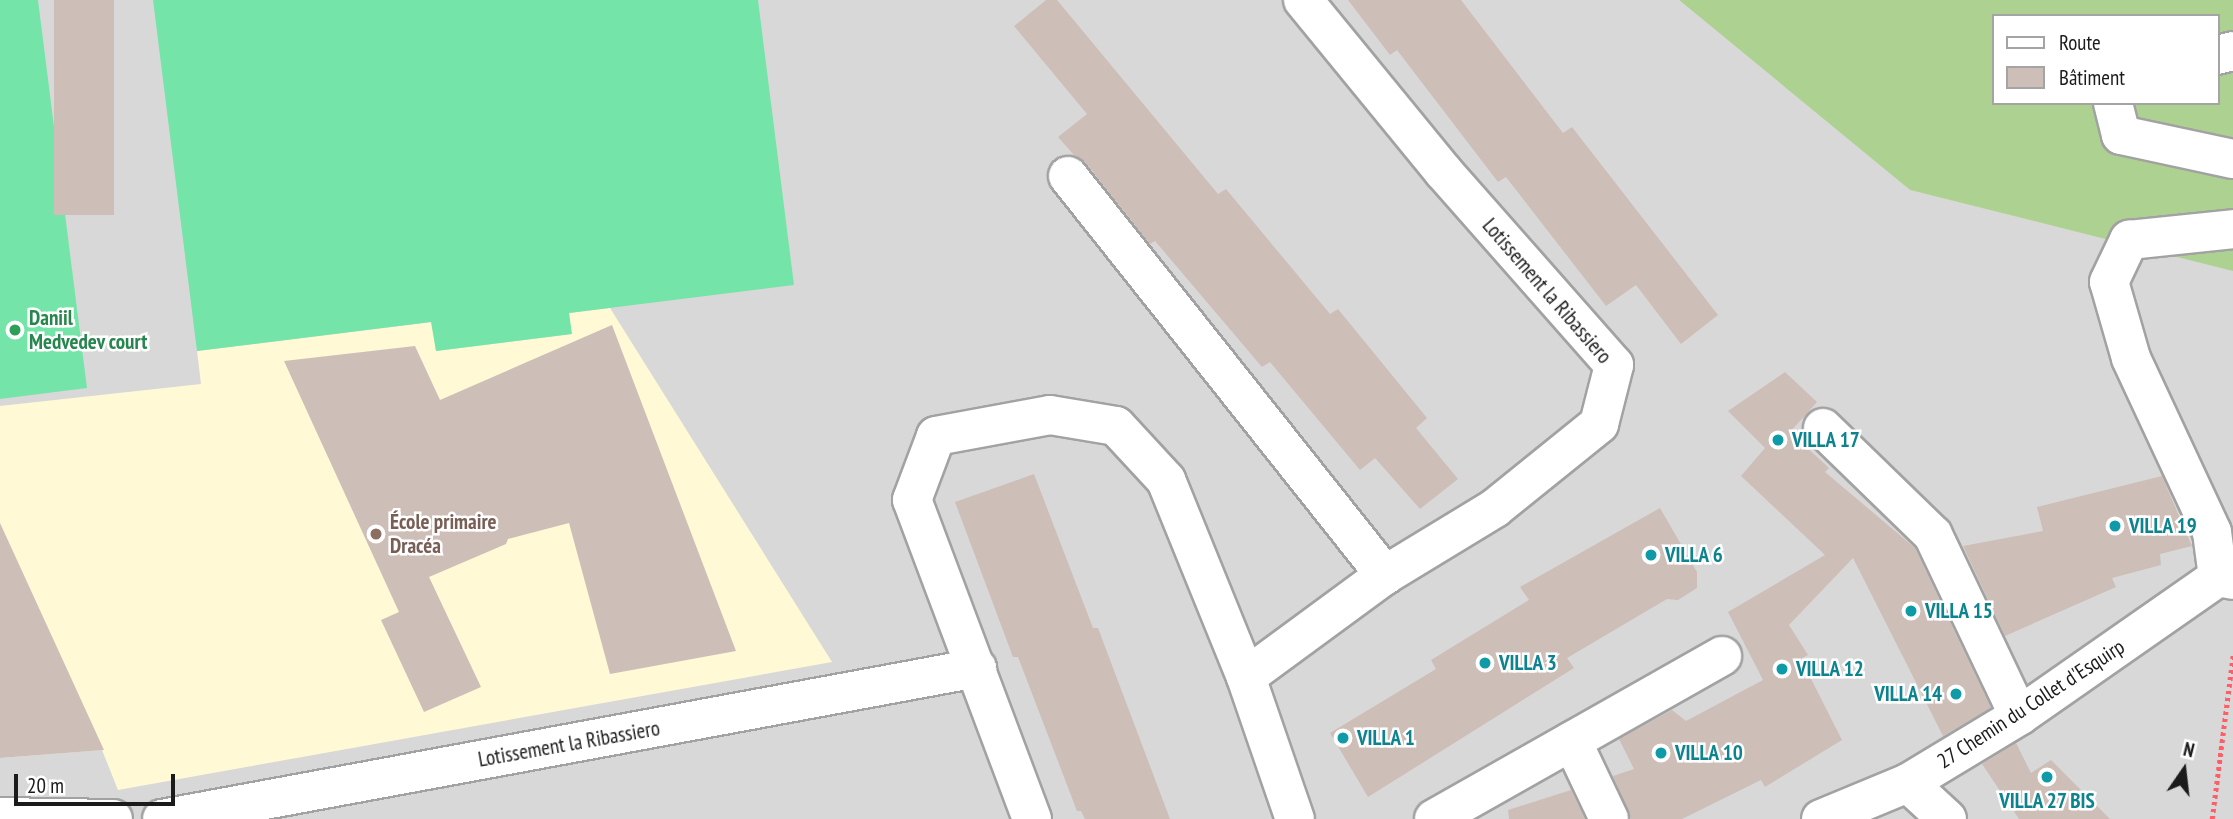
<!DOCTYPE html>
<meta charset="utf-8">
<style>
body{margin:0}
#map{position:relative;width:2233px;height:819px;overflow:hidden;background:#eee6df;font-family:"PT Sans Narrow",sans-serif}
div>[style]{position:absolute}
.residential>*{inset:0;background:#d9d8d8}
.education>*{inset:0;background:#fff9d6}
.forest>*{inset:0;background:#add190}
.pitch>*{inset:0;background:#75e4a8}
.building>*{inset:0;background:#cdbeb8;transform-origin:0 0}
.path>*{height:4.5px;margin-top:-2.25px;transform-origin:0;background:repeating-linear-gradient(90deg,#ff5e68 0 3.5px,transparent 0 7px)}
.roads{filter:drop-shadow(2px 0 #a2a2a2) drop-shadow(-2px 0 #a2a2a2) drop-shadow(0 2px #a2a2a2) drop-shadow(0 -2px #a2a2a2)}
.minor>*{height:38px;margin:-19px;padding:0 19px;transform-origin:19px;border-radius:19px;background:#fff}
.dots>*{width:19px;height:19px;translate:-50% -50%;box-sizing:border-box;border:4px solid #fff;border-radius:50%}
span{translate:-50% -50%;white-space:nowrap;text-align:center;line-height:1.15;-webkit-text-stroke:5px #fff;paint-order:stroke}
.street-label{font-size:21px;color:#1b1b1b}
.leisure-label{font-size:21px;color:#27864d;font-weight:700}
.left{translate:0 -50%;text-align:left}
.culture-label{font-size:21px;color:#0d838f;font-weight:700}
.right{translate:-100% -50%;text-align:right}
.education-label{font-size:21px;color:#785e54;font-weight:700}
.legend{position:absolute;left:1992px;top:14px;width:228px;height:91px;box-sizing:border-box;background:#fff;border:2px solid #a4a4a4;margin:0;padding:9px 12px;list-style:none;font-size:21px;color:#1b1b1b}
.legend li{display:flex;align-items:center;gap:14px;height:35px}
.legend b{width:35px;border:2px solid #a4a4a4}
.north{position:absolute;left:2149px;top:735px;width:70px;height:70px;-webkit-text-stroke:5px #fff;paint-order:stroke;rotate:14deg;font-size:19px;font-weight:700;line-height:28px;text-align:center;color:#1b1b1b}
.north::after{content:'';display:block;margin:auto;width:24px;height:32px;background:#1b1b1b;clip-path:polygon(50% 0,100% 100%,50% 72%,0 100%)}
.scale{position:absolute;left:14px;top:774px;width:161px;height:32px;box-sizing:border-box;border:4px solid #1b1b1b;border-top:0;padding-left:9px;font-size:21px;line-height:24px;white-space:nowrap;color:#1b1b1b;-webkit-text-stroke:5px #fff;paint-order:stroke}
</style>
<div id="map">
<div class="residential">
<div style="clip-path:polygon(0 0,1679px 0,1910px 190px,2233px 270px,2233px 819px,0 819px)"></div>
</div>
<div class="education">
<div style="clip-path:polygon(610px 308px,832px 662px,118px 790px,102px 750px,0 758px,0 406px,201px 384px,197px 351px,432px 322px,436px 351px,571px 334px,569px 313px)"></div>
</div>
<div class="forest">
<div style="clip-path:polygon(evenodd,1679px 0,2233px 0,2233px 271px,1910px 190px,1679px 0,1993px 16px,2217px 16px,2217px 103px,1993px 103px,1993px 16px)"></div>
</div>
<div class="pitch">
<div style="clip-path:polygon(0 0,38px 0,87px 388px,0 399px)"></div>
<div style="clip-path:polygon(153px 0,758px 0,794px 285px,569px 313px,572px 334px,436px 351px,431px 322px,197px 351px)"></div>
</div>
<div class="building">
<div style="left:54px;top:0;width:60px;height:215px"></div>
<div style="clip-path:polygon(1046px 0,1057px 0,1218px 194px,1226px 189px,1330px 314px,1338px 309px,1427px 418px,1416px 428px,1458px 479px,1420px 509px,1375px 458px,1360px 470px,1270px 362px,1262px 367px,1155px 241px,1150px 244px,1085px 162px,1074px 155px,1058px 137px,1087px 114px,1014px 26px)"></div>
<div style="clip-path:polygon(1348px 0,1461px 0,1563px 133px,1572px 127px,1718px 315px,1681px 344px,1636px 285px,1606px 306px,1506px 177px,1498px 182px,1397px 50px,1390px 55px)"></div>
<div style="clip-path:polygon(612px 325px,736px 651px,610px 674px,569px 523px,508px 539px,506px 544px,429px 577px,481px 687px,424px 712px,381px 620px,399px 612px,284px 361px,415px 346px,440px 400px)"></div>
<div style="clip-path:polygon(1785px 372px,1817px 402px,1790px 432px,1829px 468px,1825px 472px,1915px 548px,1991px 708px,1943px 736px,1853px 558px,1789px 625px,1808px 655px,1801px 659px,1842px 740px,1765px 787px,1761px 780px,1682px 819px,1631px 819px,1613px 776px,1634px 769px,1619px 739px,1672px 710px,1686px 721px,1763px 680px,1728px 612px,1825px 555px,1741px 476px,1765px 448px,1728px 411px)"></div>
<div style="clip-path:polygon(1034px 474px,1093px 628px,1098px 628px,1170px 819px,1085px 819px,1081px 811px,1077px 811px,1018px 657px,1013px 657px,955px 502px)"></div>
<div style="clip-path:polygon(2162px 476px,2192px 546px,2160px 554px,2161px 565px,2112px 578px,2116px 587px,2005px 636px,1963px 546px,2043px 531px,2037px 507px)"></div>
<div style="clip-path:polygon(1660px 508px,1697px 572px,1697px 588px,1678px 600px,1667px 599px,1567px 658px,1574px 668px,1368px 797px,1330px 733px,1436px 669px,1431px 660px,1529px 600px,1520px 587px)"></div>
<div style="clip-path:polygon(0 523px,104px 750px,0 758px)"></div>
<div style="clip-path:polygon(2016px 743px,2031px 773px,2051px 760px,2110px 819px,2019px 819px,1982px 764px)"></div>
<div style="clip-path:polygon(1571px 790px,1585px 819px,1509px 819px,1508px 810px)"></div>
</div>
<div class="path">
<div style="left:2212px;top:819px;width:165px;rotate:-82.7deg"></div>
</div>
<div class="roads">
<div class="minor">
<div style="left:2217px;top:55px;width:16px;rotate:-14deg"></div>
<div style="left:2113px;top:103px;width:33px;rotate:76deg"></div>
<div style="left:2121px;top:135px;width:115px;rotate:12.1deg"></div>
<div style="left:1068px;top:176px;width:510px;rotate:51.53deg"></div>
<div style="left:1823px;top:428px;width:153px;rotate:44.2deg"></div>
<div style="left:1933px;top:535px;width:200px;rotate:64.6deg"></div>
<div style="left:2218px;top:577px;width:45px;rotate:-97.6deg"></div>
<div style="left:2212px;top:532px;width:192px;rotate:-115deg"></div>
<div style="left:2131px;top:358px;width:79px;rotate:-106.1deg"></div>
<div style="left:2109px;top:282px;width:47px;rotate:-64.5deg"></div>
<div style="left:2129px;top:240px;width:105px;rotate:-6deg"></div>
<div style="left:1246px;top:677px;width:150px;rotate:71deg"></div>
<div style="left:1572px;top:741px;width:86px;rotate:64.6deg"></div>
<div style="left:1908px;top:783px;width:53px;rotate:42.7deg"></div>
<div style="left:0;top:817px;width:113px;rotate:1deg"></div>
<div style="left:162px;top:819px;width:829px;rotate:-10.5deg"></div>
<div style="left:1032px;top:819px;width:341px;rotate:-110.6deg"></div>
<div style="left:912px;top:500px;width:68px;rotate:-69.4deg"></div>
<div style="left:936px;top:436px;width:116px;rotate:-10.4deg"></div>
<div style="left:1050px;top:415px;width:67px;rotate:9.5deg"></div>
<div style="left:1116px;top:426px;width:74px;rotate:47.2deg"></div>
<div style="left:1166px;top:480px;width:213px;rotate:67.9deg"></div>
<div style="left:1246px;top:677px;width:172px;rotate:-36.3deg"></div>
<div style="left:1385px;top:575px;width:129px;rotate:-31.3deg"></div>
<div style="left:1495px;top:508px;width:134px;rotate:-38.9deg"></div>
<div style="left:1599px;top:424px;width:61px;rotate:-75.7deg"></div>
<div style="left:1614px;top:365px;width:259px;rotate:-131.4deg"></div>
<div style="left:1443px;top:171px;width:221px;rotate:-129.3deg"></div>
<div style="left:1434px;top:819px;width:331px;rotate:-29.5deg"></div>
<div style="left:1821px;top:819px;width:94px;rotate:-22.5deg"></div>
<div style="left:1908px;top:783px;width:130px;rotate:-31.1deg"></div>
<div style="left:2019px;top:716px;width:243px;rotate:-34.9deg"></div>
<div style="left:2218px;top:577px;width:15px;rotate:11deg"></div>
</div>
</div>
<div class="dots">
<div style="left:15px;top:330px;background:#2e9e5b"></div>
<div style="left:1778px;top:440px;background:#0f9aa8"></div>
<div style="left:2115px;top:526px;background:#0f9aa8"></div>
<div style="left:376px;top:534px;background:#8d6e63"></div>
<div style="left:1651px;top:555px;background:#0f9aa8"></div>
<div style="left:1911px;top:611px;background:#0f9aa8"></div>
<div style="left:1485px;top:663px;background:#0f9aa8"></div>
<div style="left:1782px;top:669px;background:#0f9aa8"></div>
<div style="left:1956px;top:694px;background:#0f9aa8"></div>
<div style="left:1343px;top:738px;background:#0f9aa8"></div>
<div style="left:1661px;top:753px;background:#0f9aa8"></div>
<div style="left:2047px;top:777px;background:#0f9aa8"></div>
</div>
<div class="street-label">
<span style="left:1547px;top:291px;rotate:49deg">Lotissement la Ribassiero</span>
<span style="left:2031px;top:704px;rotate:-33deg">27 Chemin du Collet d'Esquirp</span>
<span style="left:569px;top:744px;rotate:-10deg">Lotissement la Ribassiero</span>
</div>
<div class="leisure-label">
<span class="left" style="left:29px;top:330px">Daniil<br>Medvedev court</span>
</div>
<div class="culture-label">
<span class="left" style="left:1792px;top:440px">VILLA 17</span>
<span class="left" style="left:2129px;top:526px">VILLA 19</span>
<span class="left" style="left:1665px;top:555px">VILLA 6</span>
<span class="left" style="left:1925px;top:611px">VILLA 15</span>
<span class="left" style="left:1499px;top:663px">VILLA 3</span>
<span class="left" style="left:1796px;top:669px">VILLA 12</span>
<span class="right" style="left:1942px;top:694px">VILLA 14</span>
<span class="left" style="left:1357px;top:738px">VILLA 1</span>
<span class="left" style="left:1675px;top:753px">VILLA 10</span>
<span style="left:2047px;top:801px">VILLA 27 BIS</span>
</div>
<div class="education-label">
<span class="left" style="left:390px;top:534px">École primaire<br>Dracéa</span>
</div>
<ul class="legend">
<li><b style="height:9px;background:#fff"></b>Route</li>
<li><b style="height:19px;background:#cdbeb8"></b>Bâtiment</li>
</ul>
<div class="north">N</div>
<div class="scale">20 m</div>
</div>
